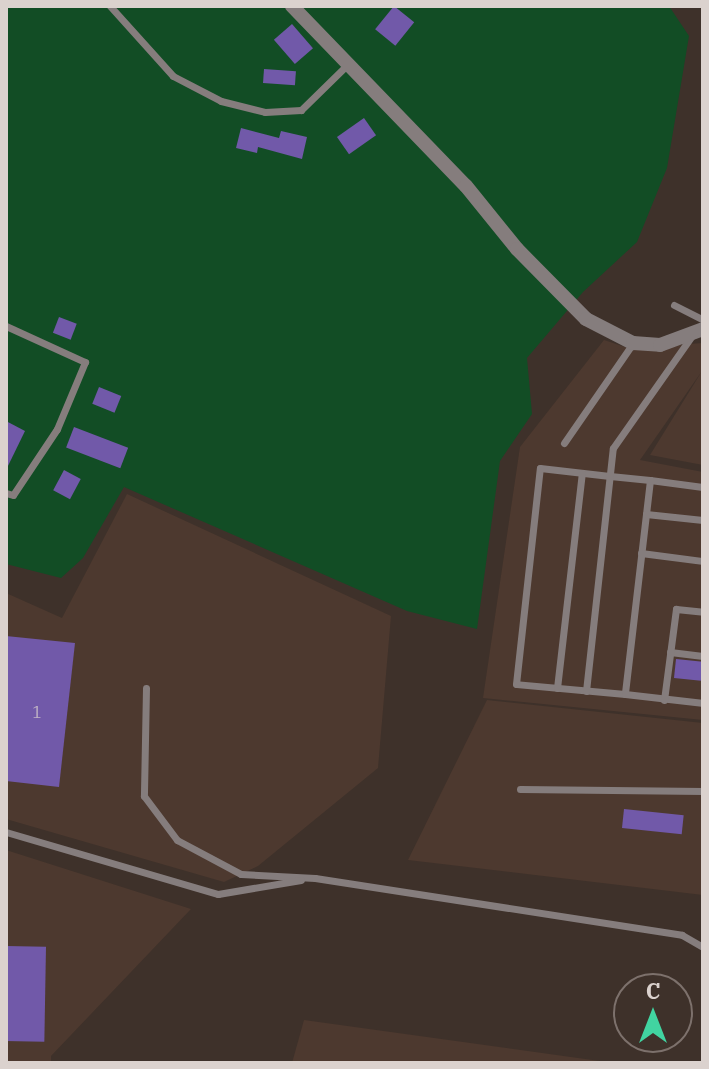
<!DOCTYPE html>
<meta charset="utf-8">
<style>
body{margin:0}
#map{position:relative;width:709px;height:1069px;overflow:hidden;background:#3e312a;font-family:"IBM Plex Serif",serif}
div>[style]{position:absolute}
.built>*{inset:0;background:#4d392f}
.green>*{inset:0;background:#124d25}
.building>*{inset:0;background:#7159a9;transform-origin:0 0}
.lane>*{height:7px;margin:-3.5px;padding:0 3.5px;transform-origin:3.5px;border-radius:3.5px;background:#857d7d}
.street>*{height:14px;margin:-7px;padding:0 7px;transform-origin:7px;border-radius:7px;background:#857d7d}
span{translate:-50% -50%;white-space:nowrap;text-align:center;line-height:1.15;-webkit-text-stroke:7px #3e312a;paint-order:stroke}
.number-label{font-size:16px;color:#c0b4c5}
.number-label span{-webkit-text-stroke-width:0}
.frame{position:absolute;inset:0;border:8px solid #dbd2ce;pointer-events:none}
.north{position:absolute;left:613px;top:973px;width:80px;height:80px;box-sizing:border-box;background:#3e312a;border:2px solid #7d716c;border-radius:50%;rotate:0deg;font-size:22px;font-weight:700;line-height:32px;text-align:center;color:#dbd2ce}
.north::after{content:'';display:block;margin:auto;width:28px;height:36px;background:#41d4a1;clip-path:polygon(50% 0,100% 100%,50% 72%,0 100%)}
</style>
<div id="map">
<div class="built">
<div style="clip-path:polygon(604px 340px,628px 348px,703px 343px,703px 465px,650px 455px,702px 371px,640px 460px,703px 472px,703px 720px,483px 698px,520px 447px)"></div>
<div style="clip-path:polygon(127px 494px,391px 616px,378px 768px,258px 866px,224px 882px,6px 819px,6px 593px,62px 618px)"></div>
<div style="clip-path:polygon(487px 700px,703px 723px,703px 895px,408px 860px)"></div>
<div style="clip-path:polygon(6px 850px,191px 909px,51px 1056px,51px 1063px,6px 1063px)"></div>
<div style="clip-path:polygon(304px 1020px,614px 1063px,292px 1063px)"></div>
</div>
<div class="green">
<div style="clip-path:polygon(6px 6px,669px 6px,689px 36px,667px 168px,637px 242px,583px 292px,527px 358px,532px 414px,500px 461px,477px 629px,407px 611px,124px 487px,83px 558px,61px 578px,6px 564px)"></div>
</div>
<div class="building">
<div style="left:394px;top:6px;width:26px;height:30px;rotate:39deg"></div>
<div style="left:292px;top:24px;width:32px;height:24px;rotate:49deg"></div>
<div style="left:264px;top:69px;width:32px;height:14px;rotate:4deg"></div>
<div style="left:364px;top:118px;width:21px;height:33px;rotate:55deg"></div>
<div style="clip-path:polygon(241px 128px,279px 138px,281px 131px,307px 137px,302px 159px,258px 147px,257px 153px,236px 148px)"></div>
<div style="left:59px;top:317px;width:19px;height:17px;rotate:21deg"></div>
<div style="left:99px;top:387px;width:24px;height:18px;rotate:22deg"></div>
<div style="clip-path:polygon(6px 421px,25px 431px,6px 470px)"></div>
<div style="left:74px;top:427px;width:58px;height:22px;rotate:21deg"></div>
<div style="left:64px;top:470px;width:19px;height:23px;rotate:28deg"></div>
<div style="clip-path:polygon(6px 636px,75px 643px,59px 787px,6px 781px)"></div>
<div style="left:676px;top:659px;width:27px;height:19px;rotate:6deg"></div>
<div style="left:624px;top:809px;width:60px;height:19px;rotate:6deg"></div>
<div style="left:6px;top:946px;width:40px;height:95px;rotate:1deg"></div>
</div>
<div class="lane">
<div style="left:110px;top:6px;width:94px;rotate:48deg"></div>
<div style="left:173px;top:76px;width:54px;rotate:27.5deg"></div>
<div style="left:221px;top:101px;width:45px;rotate:14deg"></div>
<div style="left:265px;top:112px;width:36px;rotate:-3deg"></div>
<div style="left:301px;top:110px;width:64px;rotate:-44.4deg"></div>
<div style="left:674px;top:305px;width:33px;rotate:27deg"></div>
<div style="left:6px;top:326px;width:87px;rotate:24.5deg"></div>
<div style="left:85px;top:362px;width:73px;rotate:112.7deg"></div>
<div style="left:57px;top:429px;width:79px;rotate:123.7deg"></div>
<div style="left:13px;top:495px;width:7px;rotate:-164deg"></div>
<div style="left:564px;top:443px;width:121px;rotate:-55.4deg"></div>
<div style="left:650px;top:480px;width:215px;rotate:96.7deg"></div>
<div style="left:625px;top:694px;width:109px;rotate:-174.8deg"></div>
<div style="left:516px;top:684px;width:217px;rotate:-83.7deg"></div>
<div style="left:540px;top:468px;width:70px;rotate:6.5deg"></div>
<div style="left:610px;top:476px;width:40px;rotate:5.7deg"></div>
<div style="left:650px;top:480px;width:53px;rotate:7.5deg"></div>
<div style="left:646px;top:514px;width:57px;rotate:6deg"></div>
<div style="left:641px;top:553px;width:63px;rotate:7.4deg"></div>
<div style="left:670px;top:652px;width:33px;rotate:7deg"></div>
<div style="left:146px;top:688px;width:108px;rotate:91.1deg"></div>
<div style="left:144px;top:796px;width:55px;rotate:53.1deg"></div>
<div style="left:177px;top:840px;width:72px;rotate:28deg"></div>
<div style="left:241px;top:874px;width:74px;rotate:3.1deg"></div>
<div style="left:315px;top:878px;width:371px;rotate:8.8deg"></div>
<div style="left:682px;top:935px;width:24px;rotate:30deg"></div>
<div style="left:557px;top:688px;width:216px;rotate:-83.4deg"></div>
<div style="left:586px;top:691px;width:244px;rotate:-83.7deg"></div>
<div style="left:613px;top:448px;width:136px;rotate:-54.9deg"></div>
<div style="left:625px;top:694px;width:79px;rotate:6.6deg"></div>
<div style="left:664px;top:700px;width:92px;rotate:-82.5deg"></div>
<div style="left:676px;top:609px;width:27px;rotate:6deg"></div>
<div style="left:520px;top:789px;width:183px;rotate:0.6deg"></div>
<div style="left:6px;top:832px;width:221px;rotate:16.3deg"></div>
<div style="left:218px;top:894px;width:84px;rotate:-9.6deg"></div>
</div>
<div class="street">
<div style="left:292px;top:6px;width:250px;rotate:46deg"></div>
<div style="left:466px;top:186px;width:81px;rotate:51deg"></div>
<div style="left:517px;top:249px;width:98px;rotate:45.4deg"></div>
<div style="left:586px;top:319px;width:53px;rotate:27.1deg"></div>
<div style="left:633px;top:343px;width:27px;rotate:4deg"></div>
<div style="left:660px;top:345px;width:46px;rotate:-20.4deg"></div>
</div>
<div class="number-label">
<span style="left:37px;top:712px">1</span>
</div>
<div class="frame"></div>
<div class="north">С</div>
</div>
